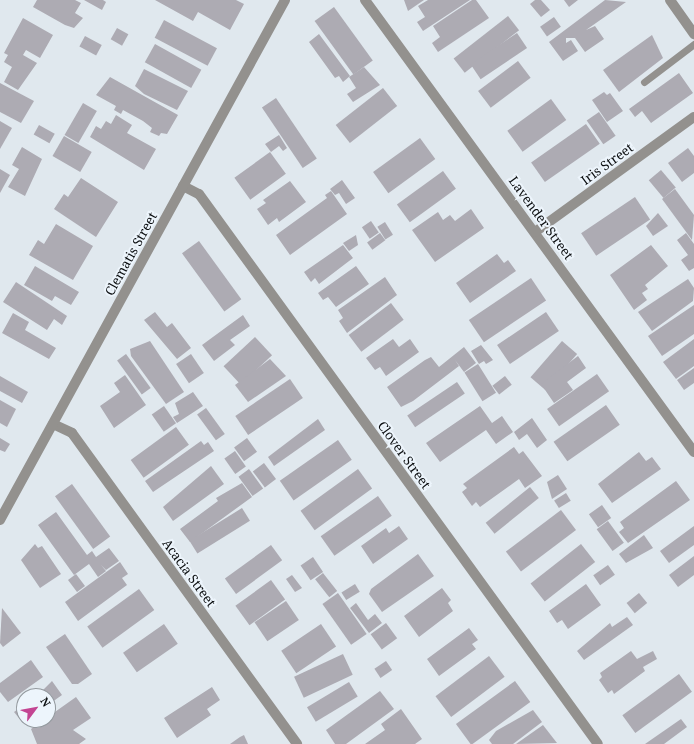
<!DOCTYPE html>
<style>
body{margin:0}
#map{position:relative;width:694px;height:744px;overflow:hidden;background:#e0e8ee;font-family:"Noto Serif",serif}
div>[style]{position:absolute}
.building>*{inset:0;background:#adabb3;transform-origin:0 0}
.service>*{height:7px;margin:-3.5px;padding:0 3.5px;transform-origin:3.5px;border-radius:3.5px;background:#93918e}
.minor>*{height:10px;margin:-5px;padding:0 5px;transform-origin:5px;border-radius:5px;background:#93918e}
span{translate:-50% -50%;white-space:nowrap;text-align:center;line-height:1.15;-webkit-text-stroke:4px #edf5fc;paint-order:stroke}
.street-label{font-size:13px;color:#0b0e10}
.north{position:absolute;left:16px;top:688px;width:40px;height:40px;box-sizing:border-box;background:#edf5fc;border:1px solid #93999e;border-radius:50%;rotate:58deg;font-size:11px;font-weight:700;line-height:16px;text-align:center;color:#0b0e10}
.north::after{content:'';display:block;margin:auto;width:14px;height:18px;background:#c34593;clip-path:polygon(50% 0,100% 100%,50% 72%,0 100%)}
</style>
<div id="map">
<div class="building">
<div style="clip-path:polygon(37px 0,75px 0,81px 3px,75px 13px,83px 18px,74px 28px,65px 25px,33px 7px)"></div>
<div style="clip-path:polygon(84px 0,103px 0,106px 2px,102px 10px)"></div>
<div style="clip-path:polygon(155px 0,236px 0,244px 4px,230px 30px,198px 12px,193px 21px)"></div>
<div style="clip-path:polygon(404px 0,424px 0,408px 11px)"></div>
<div style="clip-path:polygon(428px 0,470px 0,423px 31px,417px 22px,425px 17px,418px 6px)"></div>
<div style="clip-path:polygon(472px 0,476px 0,489px 18px,438px 52px,432px 43px,440px 37px,433px 26px)"></div>
<div style="clip-path:polygon(535px 0,541px 0,550px 10px,541px 17px,530px 4px)"></div>
<div style="clip-path:polygon(564px 0,578px 0,569px 7px)"></div>
<div style="clip-path:polygon(605px 0,626px 2px,586px 30px,595px 26px,604px 39px,585px 52px,575px 38px,566px 38px,566px 43px,571px 40px,578px 51px,563px 61px,549px 42px)"></div>
<div style="left:334px;top:7px;width:66px;height:24px;rotate:54deg"></div>
<div style="left:508px;top:16px;width:18px;height:69px;rotate:52deg"></div>
<div style="left:554px;top:17px;width:12px;height:17px;rotate:55deg"></div>
<div style="clip-path:polygon(23px 18px,53px 35px,40px 58px,26px 50px,23px 55px,37px 63px,18px 90px,4px 82px,12px 67px,4px 62px,8px 55px,4px 53px)"></div>
<div style="left:164px;top:20px;width:60px;height:20px;rotate:28deg"></div>
<div style="left:117px;top:28px;width:13px;height:13px;rotate:29deg"></div>
<div style="left:517px;top:33px;width:18px;height:56px;rotate:56deg"></div>
<div style="clip-path:polygon(319px 34px,350px 76px,343px 82px,339px 76px,335px 78px,309px 42px)"></div>
<div style="clip-path:polygon(652px 35px,663px 58px,619px 92px,603px 70px)"></div>
<div style="left:85px;top:36px;width:19px;height:12px;rotate:28deg"></div>
<div style="left:155px;top:44px;width:53px;height:21px;rotate:29deg"></div>
<div style="left:518px;top:61px;width:21px;height:50px;rotate:53deg"></div>
<div style="clip-path:polygon(364px 67px,380px 85px,353px 102px,347px 94px,356px 88px,349px 77px)"></div>
<div style="clip-path:polygon(144px 69px,188px 91px,177px 110px,144px 94px,135px 86px)"></div>
<div style="clip-path:polygon(679px 73px,693px 93px,651px 123px,642px 111px,635px 117px,629px 109px)"></div>
<div style="clip-path:polygon(110px 77px,178px 115px,167px 134px,161px 133px,159px 136px,150px 132px,152px 128px,143px 121px,123px 110px,121px 114px,114px 110px,116px 106px,96px 95px)"></div>
<div style="clip-path:polygon(0 83px,34px 101px,21px 123px,0 112px)"></div>
<div style="left:383px;top:88px;width:23px;height:60px;rotate:52deg"></div>
<div style="clip-path:polygon(604px 92px,607px 95px,610px 93px,623px 111px,607px 122px,592px 100px)"></div>
<div style="left:276px;top:98px;width:73px;height:17px;rotate:56deg"></div>
<div style="left:551px;top:99px;width:26px;height:54px;rotate:54deg"></div>
<div style="left:83px;top:103px;width:16px;height:37px;rotate:30deg"></div>
<div style="left:599px;top:112px;width:29px;height:15px;rotate:55deg"></div>
<div style="clip-path:polygon(116px 115px,132px 125px,127px 133px,156px 149px,144px 170px,90px 137px,96px 126px,101px 129px,106px 121px,111px 124px)"></div>
<div style="clip-path:polygon(0 121px,12px 128px,0 149px)"></div>
<div style="left:586px;top:124px;width:24px;height:67px;rotate:55deg"></div>
<div style="left:39px;top:125px;width:18px;height:11px;rotate:29deg"></div>
<div style="clip-path:polygon(279px 135px,287px 148px,283px 151px,279px 146px,271px 152px,265px 144px)"></div>
<div style="left:64px;top:136px;width:32px;height:23px;rotate:30deg"></div>
<div style="left:420px;top:138px;width:26px;height:58px;rotate:54deg"></div>
<div style="clip-path:polygon(22px 147px,42px 159px,25px 196px,8px 187px,19px 169px,12px 165px)"></div>
<div style="clip-path:polygon(688px 148px,694px 156px,694px 173px,682px 182px,668px 163px)"></div>
<div style="left:270px;top:152px;width:27px;height:44px;rotate:54deg"></div>
<div style="clip-path:polygon(0 169px,10px 175px,0 193px)"></div>
<div style="left:661px;top:170px;width:23px;height:16px;rotate:50deg"></div>
<div style="left:443px;top:171px;width:22px;height:57px;rotate:54deg"></div>
<div style="clip-path:polygon(81px 178px,118px 202px,96px 237px,54px 209px,64px 194px,68px 197px)"></div>
<div style="clip-path:polygon(342px 180px,355px 198px,346px 204px,339px 193px,335px 195px,330px 189px)"></div>
<div style="clip-path:polygon(290px 181px,306px 202px,279px 222px,277px 218px,268px 225px,257px 209px,266px 203px,263px 200px)"></div>
<div style="clip-path:polygon(675px 189px,694px 215px,692px 240px,662px 199px)"></div>
<div style="clip-path:polygon(331px 191px,347px 214px,290px 255px,276px 235px,327px 198px,325px 195px)"></div>
<div style="left:635px;top:197px;width:27px;height:65px;rotate:56deg"></div>
<div style="clip-path:polygon(471px 209px,484px 228px,435px 262px,412px 230px,438px 212px,443px 220px,450px 215px,455px 221px)"></div>
<div style="clip-path:polygon(658px 213px,668px 226px,653px 236px,646px 226px)"></div>
<div style="left:371px;top:221px;width:14px;height:11px;rotate:56deg"></div>
<div style="left:385px;top:222px;width:15px;height:9px;rotate:58deg"></div>
<div style="clip-path:polygon(56px 224px,93px 246px,73px 280px,29px 255px,38px 240px,44px 244px)"></div>
<div style="left:380px;top:233px;width:9px;height:16px;rotate:54deg"></div>
<div style="clip-path:polygon(686px 233px,694px 244px,694px 268px,689px 271px,681px 260px,688px 255px,677px 240px)"></div>
<div style="clip-path:polygon(356px 235px,358px 245px,349px 251px,343px 243px)"></div>
<div style="left:199px;top:241px;width:72px;height:21px;rotate:54deg"></div>
<div style="clip-path:polygon(343px 245px,353px 258px,319px 284px,315px 278px,311px 282px,304px 272px)"></div>
<div style="clip-path:polygon(651px 245px,668px 266px,645px 285px,648px 289px,642px 293px,647px 300px,634px 310px,610px 275px)"></div>
<div style="clip-path:polygon(497px 254px,504px 263px,508px 260px,516px 271px,470px 303px,456px 283px)"></div>
<div style="clip-path:polygon(35px 266px,79px 292px,71px 305px,55px 296px,52px 301px,24px 285px)"></div>
<div style="clip-path:polygon(356px 266px,369px 284px,336px 307px,328px 297px,323px 300px,318px 293px)"></div>
<div style="clip-path:polygon(385px 277px,397px 295px,347px 333px,339px 321px,343px 318px,338px 310px)"></div>
<div style="left:531px;top:278px;width:27px;height:75px;rotate:56deg"></div>
<div style="clip-path:polygon(688px 279px,694px 288px,693px 301px,652px 331px,638px 312px)"></div>
<div style="clip-path:polygon(16px 282px,67px 316px,62px 325px,54px 319px,47px 330px,3px 302px)"></div>
<div style="left:391px;top:303px;width:21px;height:53px;rotate:53deg"></div>
<div style="clip-path:polygon(694px 305px,694px 334px,662px 356px,648px 336px)"></div>
<div style="clip-path:polygon(155px 312px,167px 327px,172px 323px,191px 348px,177px 359px,144px 320px)"></div>
<div style="left:546px;top:312px;width:23px;height:59px;rotate:56deg"></div>
<div style="clip-path:polygon(13px 313px,29px 322px,25px 330px,56px 348px,49px 359px,2px 333px)"></div>
<div style="clip-path:polygon(243px 315px,250px 326px,230px 340px,235px 345px,214px 361px,202px 345px)"></div>
<div style="left:255px;top:337px;width:25px;height:43px;rotate:47deg"></div>
<div style="clip-path:polygon(393px 339px,399px 347px,410px 339px,419px 352px,386px 376px,380px 367px,375px 370px,366px 358px)"></div>
<div style="clip-path:polygon(694px 339px,694px 366px,676px 379px,663px 362px)"></div>
<div style="clip-path:polygon(150px 341px,184px 392px,166px 404px,131px 356px,130px 349px)"></div>
<div style="left:562px;top:341px;width:20px;height:48px;rotate:41deg"></div>
<div style="clip-path:polygon(481px 345px,493px 360px,486px 364px,484px 361px,479px 364px,471px 351px)"></div>
<div style="clip-path:polygon(464px 347px,476px 363px,464px 372px,455px 360px,459px 366px,413px 401px,401px 407px,387px 387px,425px 360px,431px 357px,439px 367px)"></div>
<div style="left:126px;top:354px;width:42px;height:11px;rotate:54deg"></div>
<div style="left:191px;top:354px;width:23px;height:18px;rotate:56deg"></div>
<div style="clip-path:polygon(578px 356px,586px 368px,567px 382px,573px 390px,554px 403px,541px 384px)"></div>
<div style="clip-path:polygon(270px 359px,286px 376px,248px 402px,235px 385px)"></div>
<div style="left:478px;top:364px;width:34px;height:16px;rotate:58deg"></div>
<div style="clip-path:polygon(694px 368px,694px 383px,684px 390px,677px 380px)"></div>
<div style="left:597px;top:374px;width:21px;height:61px;rotate:55deg"></div>
<div style="clip-path:polygon(125px 375px,146px 405px,114px 428px,100px 406px,120px 392px,114px 383px)"></div>
<div style="clip-path:polygon(0 376px,28px 392px,22px 403px,0 391px)"></div>
<div style="left:505px;top:376px;width:11px;height:16px;rotate:52deg"></div>
<div style="left:290px;top:379px;width:23px;height:66px;rotate:56deg"></div>
<div style="left:457px;top:382px;width:14px;height:60px;rotate:56deg"></div>
<div style="clip-path:polygon(193px 392px,203px 406px,177px 423px,173px 417px,179px 414px,175px 403px)"></div>
<div style="clip-path:polygon(0 400px,16px 409px,7px 427px,0 423px)"></div>
<div style="left:606px;top:405px;width:24px;height:64px;rotate:55deg"></div>
<div style="left:164px;top:406px;width:21px;height:15px;rotate:55deg"></div>
<div style="clip-path:polygon(480px 406px,492px 423px,502px 416px,513px 432px,496px 444px,486px 430px,440px 462px,426px 443px)"></div>
<div style="left:206px;top:408px;width:32px;height:11px;rotate:54deg"></div>
<div style="clip-path:polygon(532px 418px,547px 440px,537px 448px,527px 434px,519px 440px,514px 432px)"></div>
<div style="clip-path:polygon(318px 419px,325px 430px,274px 466px,268px 457px)"></div>
<div style="left:176px;top:427px;width:22px;height:56px;rotate:54deg"></div>
<div style="clip-path:polygon(0 438px,10px 444px,5px 452px,0 450px)"></div>
<div style="left:247px;top:438px;width:17px;height:16px;rotate:54deg"></div>
<div style="left:338px;top:440px;width:24px;height:71px;rotate:55deg"></div>
<div style="clip-path:polygon(201px 441px,204px 445px,208px 442px,214px 451px,153px 492px,145px 481px)"></div>
<div style="clip-path:polygon(514px 447px,519px 454px,523px 451px,542px 476px,525px 488px,519px 479px,480px 507px,476px 502px,472px 506px,462px 492px,467px 488px,463px 484px)"></div>
<div style="left:235px;top:451px;width:19px;height:13px;rotate:55deg"></div>
<div style="clip-path:polygon(639px 452px,646px 461px,652px 457px,661px 469px,612px 503px,598px 484px)"></div>
<div style="left:264px;top:463px;width:20px;height:14px;rotate:53deg"></div>
<div style="clip-path:polygon(211px 466px,224px 484px,173px 521px,163px 507px)"></div>
<div style="left:249px;top:469px;width:24px;height:13px;rotate:54deg"></div>
<div style="left:358px;top:469px;width:24px;height:71px;rotate:54deg"></div>
<div style="clip-path:polygon(558px 475px,567px 489px,552px 499px,547px 482px)"></div>
<div style="clip-path:polygon(676px 481px,690px 500px,628px 543px,619px 532px,624px 528px,620px 522px)"></div>
<div style="clip-path:polygon(242px 483px,252px 497px,190px 542px,180px 529px,218px 501px,216px 498px)"></div>
<div style="left:72px;top:484px;width:65px;height:21px;rotate:54deg"></div>
<div style="left:530px;top:487px;width:14px;height:57px;rotate:51deg"></div>
<div style="left:566px;top:493px;width:9px;height:14px;rotate:58deg"></div>
<div style="left:378px;top:496px;width:24px;height:70px;rotate:55deg"></div>
<div style="left:602px;top:505px;width:16px;height:16px;rotate:55deg"></div>
<div style="left:242px;top:508px;width:15px;height:62px;rotate:58deg"></div>
<div style="left:561px;top:510px;width:25px;height:69px;rotate:53deg"></div>
<div style="clip-path:polygon(56px 512px,87px 555px,92px 551px,96px 557px,109px 548px,119px 561px,106px 570px,101px 565px,106px 571px,98px 577px,89px 564px,74px 575px,38px 525px)"></div>
<div style="left:608px;top:521px;width:27px;height:14px;rotate:54deg"></div>
<div style="clip-path:polygon(399px 526px,408px 539px,373px 564px,361px 546px,386px 528px,389px 533px)"></div>
<div style="clip-path:polygon(694px 526px,694px 545px,669px 563px,660px 551px)"></div>
<div style="clip-path:polygon(644px 535px,653px 548px,626px 563px,619px 554px)"></div>
<div style="clip-path:polygon(35px 544px,38px 548px,42px 546px,61px 574px,40px 588px,21px 560px)"></div>
<div style="left:581px;top:544px;width:23px;height:64px;rotate:52deg"></div>
<div style="left:271px;top:545px;width:19px;height:57px;rotate:54deg"></div>
<div style="clip-path:polygon(418px 554px,434px 576px,382px 612px,369px 594px,371px 589px)"></div>
<div style="clip-path:polygon(694px 556px,694px 575px,678px 587px,669px 575px)"></div>
<div style="left:313px;top:557px;width:18px;height:15px;rotate:56deg"></div>
<div style="clip-path:polygon(120px 562px,128px 574px,122px 578px,127px 585px,78px 621px,65px 602px)"></div>
<div style="left:608px;top:565px;width:12px;height:18px;rotate:55deg"></div>
<div style="left:323px;top:573px;width:23px;height:10px;rotate:52deg"></div>
<div style="left:76px;top:574px;width:15px;height:10px;rotate:53deg"></div>
<div style="clip-path:polygon(292px 575px,302px 588px,295px 592px,286px 579px)"></div>
<div style="left:271px;top:580px;width:24px;height:44px;rotate:54deg"></div>
<div style="left:355px;top:584px;width:9px;height:16px;rotate:58deg"></div>
<div style="clip-path:polygon(586px 584px,601px 605px,568px 629px,562px 620px,557px 623px,549px 611px)"></div>
<div style="clip-path:polygon(442px 588px,451px 600px,448px 603px,453px 611px,419px 637px,404px 616px)"></div>
<div style="left:139px;top:589px;width:26px;height:64px;rotate:54deg"></div>
<div style="left:338px;top:593px;width:50px;height:19px;rotate:55deg"></div>
<div style="left:639px;top:593px;width:13px;height:16px;rotate:51deg"></div>
<div style="left:286px;top:601px;width:23px;height:38px;rotate:56deg"></div>
<div style="clip-path:polygon(356px 603px,368px 620px,375px 614px,382px 623px,369px 633px,350px 608px)"></div>
<div style="clip-path:polygon(2px 608px,21px 633px,3px 647px,0 643px)"></div>
<div style="clip-path:polygon(627px 617px,633px 625px,584px 660px,577px 651px,610px 623px,612px 627px)"></div>
<div style="left:386px;top:623px;width:19px;height:19px;rotate:54deg"></div>
<div style="left:164px;top:624px;width:24px;height:50px;rotate:55deg"></div>
<div style="left:321px;top:624px;width:27px;height:48px;rotate:56deg"></div>
<div style="clip-path:polygon(469px 628px,478px 640px,472px 644px,476px 649px,439px 676px,427px 659px)"></div>
<div style="clip-path:polygon(65px 634px,92px 674px,78px 684px,72px 684px,46px 647px)"></div>
<div style="clip-path:polygon(631px 651px,637px 659px,653px 651px,657px 659px,643px 667px,645px 671px,614px 694px,612px 690px,608px 693px,599px 680px,602px 677px,600px 673px)"></div>
<div style="left:343px;top:654px;width:23px;height:54px;rotate:65deg"></div>
<div style="left:489px;top:656px;width:26px;height:67px;rotate:53deg"></div>
<div style="clip-path:polygon(31px 660px,43px 677px,8px 702px,0 692px,0 683px)"></div>
<div style="left:386px;top:661px;width:11px;height:14px;rotate:56deg"></div>
<div style="left:679px;top:674px;width:22px;height:70px;rotate:54deg"></div>
<div style="clip-path:polygon(52px 681px,62px 695px,48px 705px,48px 696px,37px 696px)"></div>
<div style="left:515px;top:681px;width:26px;height:73px;rotate:54deg"></div>
<div style="left:349px;top:682px;width:17px;height:49px;rotate:59deg"></div>
<div style="clip-path:polygon(212px 687px,220px 700px,207px 709px,211px 715px,177px 738px,164px 718px)"></div>
<div style="clip-path:polygon(380px 691px,394px 709px,346px 744px,335px 744px,326px 730px)"></div>
<div style="clip-path:polygon(76px 697px,91px 718px,73px 730px,86px 739px,79px 744px,37px 744px,31px 729px)"></div>
<div style="clip-path:polygon(24px 705px,27px 720px,23px 723px,14px 712px)"></div>
<div style="clip-path:polygon(401px 709px,422px 739px,415px 744px,365px 744px,385px 730px,381px 724px)"></div>
<div style="clip-path:polygon(533px 710px,542px 722px,513px 744px,492px 744px,489px 740px,496px 731px)"></div>
<div style="clip-path:polygon(681px 719px,687px 727px,664px 744px,645px 744px)"></div>
<div style="clip-path:polygon(543px 725px,557px 743px,516px 744px)"></div>
<div style="clip-path:polygon(244px 735px,248px 744px,230px 744px,240px 737px)"></div>
</div>
<div class="service">
<div style="left:644px;top:82px;width:63px;rotate:-37.2deg"></div>
</div>
<div class="minor">
<div style="left:365px;top:0;width:559px;rotate:53.95deg"></div>
<div style="left:670px;top:0;width:42px;rotate:54.8deg"></div>
<div style="left:183px;top:186px;width:18px;rotate:27deg"></div>
<div style="left:199px;top:194px;width:679px;rotate:54.04deg"></div>
<div style="left:535px;top:232px;width:196px;rotate:-35.9deg"></div>
<div style="left:53px;top:424px;width:21px;rotate:25deg"></div>
<div style="left:72px;top:433px;width:384px;rotate:54.1deg"></div>
<div style="left:0;top:520px;width:593px;rotate:-61.27deg"></div>
</div>
<div class="street-label">
<span style="left:607px;top:164px;rotate:-36deg">Iris Street</span>
<span style="left:541px;top:218px;rotate:54deg">Lavender Street</span>
<span style="left:131px;top:254px;rotate:-61deg">Clematis Street</span>
<span style="left:404px;top:455px;rotate:54deg">Clover Street</span>
<span style="left:189px;top:573px;rotate:54deg">Acacia Street</span>
</div>
<div class="north">N</div>
</div>
